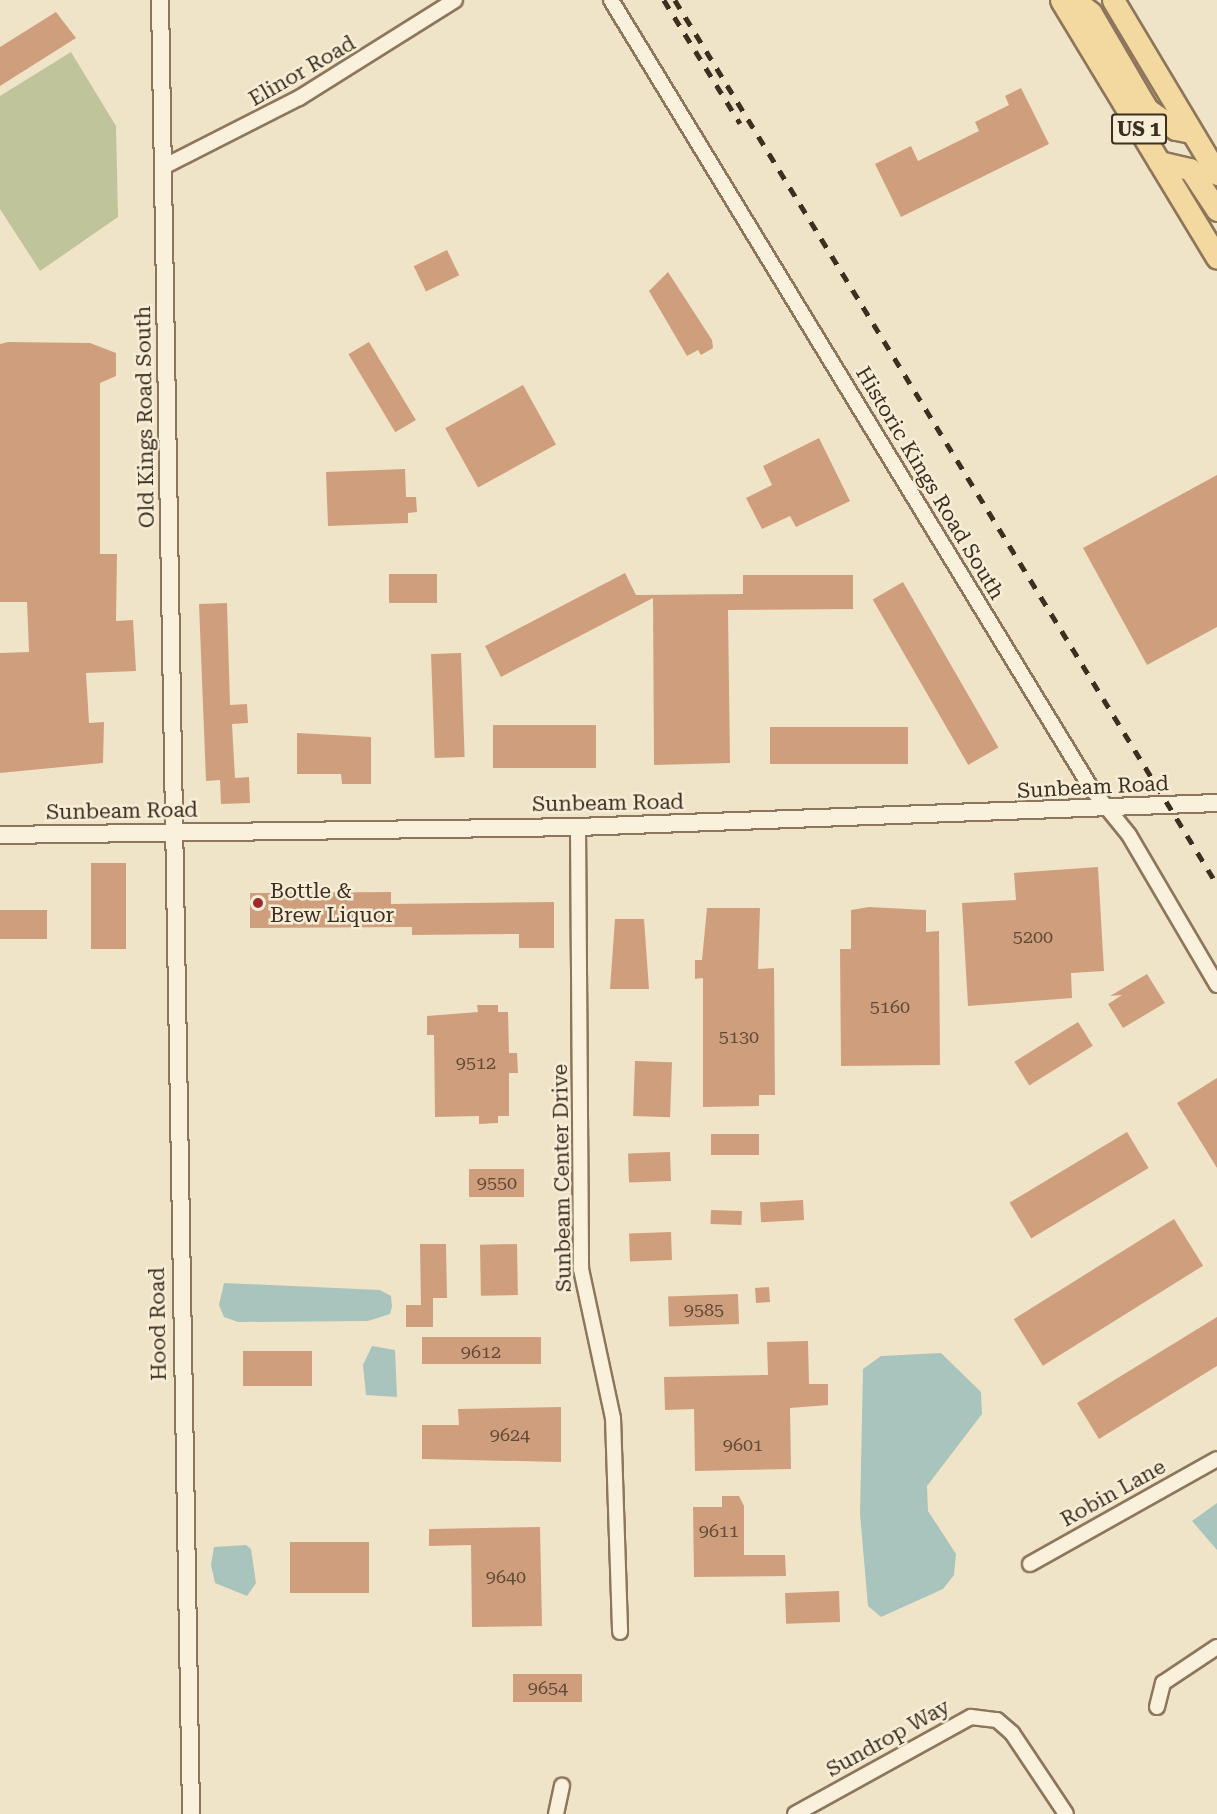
<!DOCTYPE html>
<style>
body{margin:0}
#map{position:relative;width:1217px;height:1814px;overflow:hidden;background:#f0e4c8;font-family:"Roboto Serif",serif}
div>[style]{position:absolute}
.cemetery>*{inset:0;background:#bfc49a}
.water>*{inset:0;background:#a9c4bc}
.building>*{inset:0;background:#cf9f7d;transform-origin:0 0}
.roads{filter:drop-shadow(2px 0 #8d765c) drop-shadow(-2px 0 #8d765c) drop-shadow(0 2px #8d765c) drop-shadow(0 -2px #8d765c)}
.minor>*{height:14px;margin:-7px;padding:0 7px;transform-origin:7px;border-radius:7px;background:#faf1dc}
.tertiary>*{height:16px;margin:-8px;padding:0 8px;transform-origin:8px;border-radius:8px;background:#faf1dc}
.primary>*{height:21px;margin:-10.5px;padding:0 10.5px;transform-origin:10.5px;border-radius:10.5px;background:#f3d9a0}
.rail>*{height:4.5px;margin-top:-2.25px;transform-origin:0;background:repeating-linear-gradient(90deg,#3d2e20 0 10px,transparent 0 20px)}
.dots>*{width:16px;height:16px;translate:-50% -50%;box-sizing:border-box;border:3px solid #f7eed8;border-radius:50%}
span{translate:-50% -50%;white-space:nowrap;text-align:center;line-height:1.15;-webkit-text-stroke:5px #f7eed8;paint-order:stroke}
.number-label{font-size:18px;color:#624a37}
.number-label span{-webkit-text-stroke-width:0}
.shield-label span{padding:2px 4px;background:#f7eed8;border:2px solid;border-radius:4px;-webkit-text-stroke-width:0}
.shield-label{font-size:20px;color:#3d2e20;font-weight:700}
.street-label{font-size:21px;color:#3d2e20}
.poi-label{font-size:21px;color:#3d2e20}
.left{translate:0 -50%;text-align:left}
</style>
<div id="map">
<div class="cemetery">
<div style="clip-path:polygon(71px 52px,116px 126px,118px 217px,40px 271px,0 209px,0 96px)"></div>
</div>
<div class="water">
<div style="clip-path:polygon(224px 1283px,380px 1290px,391px 1296px,392px 1307px,390px 1314px,368px 1321px,238px 1322px,224px 1317px,219px 1305px)"></div>
<div style="clip-path:polygon(372px 1346px,395px 1350px,397px 1397px,366px 1395px,363px 1365px)"></div>
<div style="clip-path:polygon(941px 1353px,981px 1392px,982px 1414px,927px 1486px,928px 1511px,956px 1554px,954px 1575px,943px 1589px,881px 1617px,868px 1606px,860px 1514px,863px 1369px,881px 1356px)"></div>
<div style="clip-path:polygon(1217px 1503px,1217px 1550px,1192px 1521px)"></div>
<div style="clip-path:polygon(246px 1545px,251px 1549px,256px 1583px,247px 1596px,215px 1583px,211px 1565px,214px 1547px)"></div>
</div>
<div class="building">
<div style="clip-path:polygon(56px 12px,76px 38px,0 86px,0 47px)"></div>
<div style="clip-path:polygon(1021px 88px,1049px 144px,901px 217px,875px 164px,911px 146px,918px 161px,979px 131px,975px 122px,1009px 105px,1005px 96px)"></div>
<div style="left:447px;top:250px;width:28px;height:37px;rotate:64deg"></div>
<div style="clip-path:polygon(668px 272px,712px 340px,713px 348px,701px 355px,698px 350px,687px 356px,649px 291px)"></div>
<div style="clip-path:polygon(8px 342px,90px 343px,116px 353px,116px 376px,100px 383px,100px 554px,117px 554px,116px 621px,133px 620px,136px 671px,86px 673px,89px 723px,104px 722px,103px 763px,0 773px,0 653px,29px 652px,27px 602px,0 602px,0 344px)"></div>
<div style="left:369px;top:342px;width:91px;height:24px;rotate:59deg"></div>
<div style="left:523px;top:385px;width:68px;height:89px;rotate:61deg"></div>
<div style="clip-path:polygon(819px 438px,850px 501px,796px 527px,790px 516px,762px 529px,746px 498px,772px 485px,763px 466px)"></div>
<div style="clip-path:polygon(405px 469px,406px 497px,416px 497px,417px 512px,408px 513px,408px 523px,328px 526px,326px 472px)"></div>
<div style="clip-path:polygon(1217px 475px,1217px 627px,1147px 665px,1083px 548px)"></div>
<div style="clip-path:polygon(625px 573px,636px 595px,743px 594px,743px 575px,853px 575px,853px 609px,728px 610px,730px 763px,654px 765px,653px 598px,501px 677px,485px 646px)"></div>
<div style="left:389px;top:574px;width:48px;height:29px"></div>
<div style="left:903px;top:582px;width:191px;height:35px;rotate:60deg"></div>
<div style="clip-path:polygon(227px 603px,230px 705px,247px 704px,248px 723px,232px 724px,235px 778px,249px 777px,250px 803px,221px 804px,220px 780px,206px 781px,199px 604px)"></div>
<div style="left:461px;top:653px;width:104px;height:30px;rotate:88deg"></div>
<div style="left:493px;top:725px;width:103px;height:43px"></div>
<div style="left:770px;top:727px;width:138px;height:37px"></div>
<div style="clip-path:polygon(297px 733px,371px 737px,371px 784px,342px 784px,341px 774px,297px 774px)"></div>
<div style="left:91px;top:863px;width:35px;height:86px"></div>
<div style="clip-path:polygon(1098px 867px,1104px 971px,1071px 973px,1072px 998px,968px 1006px,962px 903px,1016px 900px,1014px 873px)"></div>
<div style="clip-path:polygon(391px 892px,391px 904px,554px 902px,554px 948px,519px 948px,519px 934px,412px 935px,412px 927px,250px 928px,250px 893px)"></div>
<div style="clip-path:polygon(869px 907px,926px 910px,926px 932px,939px 931px,940px 1065px,841px 1066px,840px 949px,851px 949px,851px 910px)"></div>
<div style="clip-path:polygon(707px 908px,760px 908px,758px 969px,774px 968px,775px 1095px,759px 1095px,759px 1106px,703px 1107px,703px 978px,695px 979px,695px 960px,702px 960px)"></div>
<div style="left:0;top:910px;width:47px;height:29px"></div>
<div style="clip-path:polygon(615px 919px,644px 919px,649px 989px,610px 989px)"></div>
<div style="clip-path:polygon(1147px 974px,1165px 1003px,1123px 1028px,1108px 1004px,1122px 995px,1110px 996px)"></div>
<div style="clip-path:polygon(477px 1005px,498px 1005px,498px 1012px,508px 1012px,509px 1053px,517px 1053px,518px 1073px,509px 1073px,509px 1116px,498px 1116px,498px 1123px,479px 1124px,479px 1116px,435px 1117px,434px 1035px,427px 1035px,427px 1016px,478px 1012px)"></div>
<div style="left:1078px;top:1022px;width:28px;height:75px;rotate:58deg"></div>
<div style="left:635px;top:1061px;width:37px;height:55px;rotate:2deg"></div>
<div style="clip-path:polygon(1217px 1078px,1217px 1168px,1177px 1103px)"></div>
<div style="left:1127px;top:1132px;width:42px;height:137px;rotate:59deg"></div>
<div style="left:711px;top:1134px;width:48px;height:21px"></div>
<div style="left:670px;top:1152px;width:29px;height:42px;rotate:88deg"></div>
<div style="left:469px;top:1169px;width:55px;height:28px"></div>
<div style="left:803px;top:1200px;width:20px;height:43px;rotate:87deg"></div>
<div style="left:711px;top:1210px;width:31px;height:14px;rotate:2deg"></div>
<div style="left:1174px;top:1219px;width:55px;height:189px;rotate:58deg"></div>
<div style="left:671px;top:1232px;width:28px;height:42px;rotate:88deg"></div>
<div style="clip-path:polygon(420px 1244px,446px 1244px,447px 1298px,433px 1298px,433px 1327px,406px 1327px,406px 1305px,421px 1305px)"></div>
<div style="left:517px;top:1244px;width:51px;height:37px;rotate:89deg"></div>
<div style="left:769px;top:1287px;width:15px;height:14px;rotate:86deg"></div>
<div style="left:738px;top:1294px;width:30px;height:70px;rotate:88deg"></div>
<div style="clip-path:polygon(1217px 1317px,1217px 1366px,1099px 1439px,1077px 1403px)"></div>
<div style="left:541px;top:1337px;width:27px;height:119px;rotate:90deg"></div>
<div style="clip-path:polygon(808px 1341px,809px 1384px,828px 1384px,828px 1405px,790px 1408px,791px 1469px,695px 1471px,694px 1409px,665px 1410px,664px 1377px,768px 1375px,767px 1342px)"></div>
<div style="left:312px;top:1351px;width:35px;height:69px;rotate:90deg"></div>
<div style="clip-path:polygon(561px 1407px,561px 1462px,422px 1459px,422px 1425px,459px 1425px,458px 1409px)"></div>
<div style="clip-path:polygon(722px 1496px,739px 1496px,744px 1506px,744px 1555px,785px 1555px,786px 1576px,694px 1577px,693px 1507px,722px 1507px)"></div>
<div style="clip-path:polygon(540px 1527px,542px 1626px,472px 1627px,471px 1545px,429px 1546px,429px 1529px)"></div>
<div style="left:290px;top:1542px;width:79px;height:51px"></div>
<div style="left:839px;top:1591px;width:31px;height:54px;rotate:88deg"></div>
<div style="left:513px;top:1674px;width:69px;height:28px"></div>
</div>
<div class="roads">
<div class="minor">
<div style="left:611px;top:0;width:923px;rotate:58.65deg"></div>
<div style="left:1091px;top:788px;width:60px;rotate:51deg"></div>
<div style="left:1129px;top:835px;width:174px;rotate:59.6deg"></div>
<div style="left:163px;top:167px;width:153px;rotate:-26.9deg"></div>
<div style="left:299px;top:98px;width:184px;rotate:-32.1deg"></div>
<div style="left:578px;top:827px;width:442px;rotate:89.6deg"></div>
<div style="left:581px;top:1269px;width:152px;rotate:77.9deg"></div>
<div style="left:613px;top:1418px;width:214px;rotate:88.1deg"></div>
<div style="left:1030px;top:1564px;width:214px;rotate:-29.3deg"></div>
<div style="left:1157px;top:1707px;width:25px;rotate:-76deg"></div>
<div style="left:1163px;top:1683px;width:65px;rotate:-33.7deg"></div>
<div style="left:556px;top:1814px;width:29px;rotate:-78deg"></div>
<div style="left:795px;top:1814px;width:201px;rotate:-28.9deg"></div>
<div style="left:971px;top:1717px;width:26px;rotate:7deg"></div>
<div style="left:997px;top:1720px;width:20px;rotate:41deg"></div>
<div style="left:1012px;top:1733px;width:97px;rotate:56.3deg"></div>
</div>
<div class="tertiary">
<div style="left:160px;top:0;width:1814px;rotate:89.02deg"></div>
<div style="left:0;top:835px;width:578px;rotate:-0.79deg"></div>
<div style="left:578px;top:827px;width:639px;rotate:-2.15deg"></div>
</div>
<div class="primary">
<div style="left:1061px;top:0;width:301px;rotate:58.8deg"></div>
<div style="left:1074px;top:0;width:21px;rotate:37deg"></div>
<div style="left:1091px;top:13px;width:111px;rotate:59.7deg"></div>
<div style="left:1147px;top:109px;width:35px;rotate:35deg"></div>
<div style="left:1176px;top:129px;width:15px;rotate:11deg"></div>
<div style="left:1113px;top:0;width:203px;rotate:59.1deg"></div>
<div style="left:1159px;top:162px;width:32px;rotate:13deg"></div>
<div style="left:1190px;top:169px;width:49px;rotate:56.6deg"></div>
</div>
</div>
<div class="rail">
<div style="left:664px;top:0;width:145px;rotate:58.3deg"></div>
<div style="left:675px;top:0;width:1037px;rotate:58.49deg"></div>
</div>
<div class="dots">
<div style="left:258px;top:903px;background:#9e2a2b"></div>
</div>
<div class="number-label">
<span style="left:1033px;top:937px">5200</span>
<span style="left:890px;top:1007px">5160</span>
<span style="left:739px;top:1037px">5130</span>
<span style="left:476px;top:1063px">9512</span>
<span style="left:497px;top:1183px">9550</span>
<span style="left:704px;top:1310px">9585</span>
<span style="left:481px;top:1352px">9612</span>
<span style="left:510px;top:1435px">9624</span>
<span style="left:743px;top:1445px">9601</span>
<span style="left:719px;top:1531px">9611</span>
<span style="left:506px;top:1577px">9640</span>
<span style="left:548px;top:1688px">9654</span>
</div>
<div class="shield-label">
<span style="left:1139px;top:129px">US 1</span>
</div>
<div class="street-label">
<span style="left:302px;top:71px;rotate:-30deg">Elinor Road</span>
<span style="left:145px;top:417px;rotate:-91deg">Old Kings Road South</span>
<span style="left:930px;top:483px;rotate:59deg">Historic Kings Road South</span>
<span style="left:1093px;top:787px;rotate:-3deg">Sunbeam Road</span>
<span style="left:608px;top:803px;rotate:-1deg">Sunbeam Road</span>
<span style="left:122px;top:811px;rotate:-1deg">Sunbeam Road</span>
<span style="left:562px;top:1178px;rotate:-91deg">Sunbeam Center Drive</span>
<span style="left:158px;top:1324px;rotate:-91deg">Hood Road</span>
<span style="left:1113px;top:1493px;rotate:-29deg">Robin Lane</span>
<span style="left:888px;top:1738px;rotate:-29deg">Sundrop Way</span>
</div>
<div class="poi-label">
<span class="left" style="left:270px;top:903px">Bottle &amp;<br>Brew Liquor</span>
</div>
</div>
